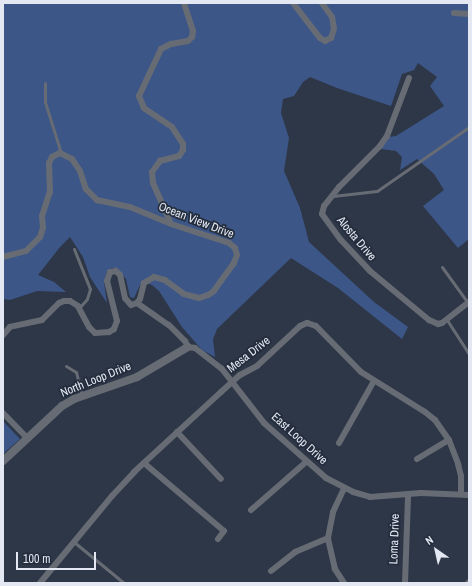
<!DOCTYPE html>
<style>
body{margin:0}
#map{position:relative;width:472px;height:586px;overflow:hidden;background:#2e3747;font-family:"Archivo Narrow",sans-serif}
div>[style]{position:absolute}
.green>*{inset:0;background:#3c5688}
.service>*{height:3px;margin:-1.5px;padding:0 1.5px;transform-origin:1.5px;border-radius:1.5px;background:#676c74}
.minor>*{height:6px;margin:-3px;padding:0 3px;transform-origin:3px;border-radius:3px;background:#676c74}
.tertiary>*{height:8px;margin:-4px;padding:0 4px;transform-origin:4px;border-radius:4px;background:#676c74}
span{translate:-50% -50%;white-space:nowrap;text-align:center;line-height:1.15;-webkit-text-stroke:3.5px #242d3c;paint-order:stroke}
.street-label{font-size:12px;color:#e3e8f3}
.frame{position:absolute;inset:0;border:4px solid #e3e8f3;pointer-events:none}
.north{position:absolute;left:416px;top:530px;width:40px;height:40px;-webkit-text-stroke:3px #242d3c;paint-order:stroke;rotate:326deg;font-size:11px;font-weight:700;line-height:16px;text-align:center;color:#e3e8f3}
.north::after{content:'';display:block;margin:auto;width:14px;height:18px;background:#e3e8f3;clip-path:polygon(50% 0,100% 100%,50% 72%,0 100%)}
.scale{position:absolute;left:16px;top:552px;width:80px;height:18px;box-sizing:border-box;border:2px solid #e3e8f3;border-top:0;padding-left:5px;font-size:12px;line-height:14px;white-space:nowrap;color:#e3e8f3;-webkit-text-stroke:3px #242d3c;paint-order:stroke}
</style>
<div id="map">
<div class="green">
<div style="clip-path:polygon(3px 3px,469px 3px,469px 239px,458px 248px,423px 206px,444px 190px,434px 174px,417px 159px,400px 170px,402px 157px,396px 151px,381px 149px,389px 137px,396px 136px,444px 106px,430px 86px,437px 77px,418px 63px,414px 70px,402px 74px,391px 106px,337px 88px,310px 77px,303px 82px,294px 96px,283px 99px,281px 113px,289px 138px,284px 171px,300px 208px,309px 242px,374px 302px,408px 327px,402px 339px,338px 288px,291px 258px,217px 329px,213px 339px,215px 357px,202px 350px,182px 327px,159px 291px,152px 285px,142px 281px,134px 298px,130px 297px,126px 279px,117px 269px,112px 268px,107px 271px,104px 282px,107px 303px,90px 277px,83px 257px,70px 237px,60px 247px,38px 275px,54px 282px,66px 292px,37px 291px,10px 300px,3px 299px)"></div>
<div style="clip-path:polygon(3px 421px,20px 439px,3px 454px)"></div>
</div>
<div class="service">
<div style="left:45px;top:83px;width:19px;rotate:90deg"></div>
<div style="left:45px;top:102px;width:53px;rotate:72.6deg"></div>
<div style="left:333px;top:196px;width:44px;rotate:-6.5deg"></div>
<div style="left:377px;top:191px;width:112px;rotate:-34.8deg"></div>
<div style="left:74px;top:249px;width:43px;rotate:68.2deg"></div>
<div style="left:90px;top:289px;width:10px;rotate:107deg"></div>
<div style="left:87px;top:299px;width:12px;rotate:132deg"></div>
<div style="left:442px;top:267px;width:44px;rotate:54.2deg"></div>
<div style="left:447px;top:320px;width:40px;rotate:57.1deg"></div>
<div style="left:66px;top:366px;width:12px;rotate:31deg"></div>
<div style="left:76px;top:372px;width:25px;rotate:76deg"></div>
<div style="left:74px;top:542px;width:65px;rotate:39.4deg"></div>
<div style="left:465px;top:583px;width:6px;rotate:-45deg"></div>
</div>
<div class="minor">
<div style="left:293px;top:3px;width:44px;rotate:52.4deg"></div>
<div style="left:320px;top:38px;width:6px;rotate:31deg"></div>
<div style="left:325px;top:41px;width:7px;rotate:-27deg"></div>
<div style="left:331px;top:38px;width:9px;rotate:-72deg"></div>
<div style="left:334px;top:29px;width:12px;rotate:-99deg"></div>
<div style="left:332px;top:17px;width:17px;rotate:-126deg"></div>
<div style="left:454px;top:13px;width:15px;rotate:4deg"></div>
<div style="left:409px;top:78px;width:62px;rotate:110.8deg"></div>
<div style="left:387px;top:136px;width:12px;rotate:125deg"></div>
<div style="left:380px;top:146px;width:58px;rotate:135deg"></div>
<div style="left:339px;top:187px;width:24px;rotate:128deg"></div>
<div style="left:324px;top:206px;width:8px;rotate:104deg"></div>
<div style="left:322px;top:214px;width:32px;rotate:54deg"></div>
<div style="left:341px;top:240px;width:42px;rotate:46.9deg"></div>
<div style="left:370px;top:271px;width:77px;rotate:39.7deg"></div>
<div style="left:429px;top:320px;width:10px;rotate:24deg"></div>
<div style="left:438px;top:324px;width:4px;rotate:-14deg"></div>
<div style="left:442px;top:323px;width:34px;rotate:-38deg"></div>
<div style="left:171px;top:224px;width:45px;rotate:-113.7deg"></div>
<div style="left:153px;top:183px;width:11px;rotate:-95deg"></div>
<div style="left:152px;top:172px;width:14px;rotate:-54deg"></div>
<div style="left:160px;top:161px;width:20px;rotate:-15deg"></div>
<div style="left:179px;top:156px;width:7px;rotate:-56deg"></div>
<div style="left:183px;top:150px;width:6px;rotate:-90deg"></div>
<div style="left:183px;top:144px;width:20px;rotate:-123deg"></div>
<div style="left:172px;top:127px;width:34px;rotate:-146deg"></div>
<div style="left:144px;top:108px;width:13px;rotate:-113deg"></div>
<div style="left:139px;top:96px;width:52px;rotate:-64.9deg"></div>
<div style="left:161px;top:49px;width:11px;rotate:-27deg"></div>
<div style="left:171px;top:44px;width:17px;rotate:-10deg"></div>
<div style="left:188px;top:41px;width:6px;rotate:-45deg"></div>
<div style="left:192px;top:37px;width:6px;rotate:-81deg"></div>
<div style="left:193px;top:31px;width:29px;rotate:-108deg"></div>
<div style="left:3px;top:257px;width:24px;rotate:-15deg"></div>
<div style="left:26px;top:251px;width:20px;rotate:-45deg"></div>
<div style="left:40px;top:237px;width:9px;rotate:-72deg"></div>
<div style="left:43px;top:228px;width:12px;rotate:-95deg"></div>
<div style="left:42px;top:216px;width:25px;rotate:-72deg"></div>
<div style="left:50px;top:192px;width:29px;rotate:-92deg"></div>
<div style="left:49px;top:163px;width:7px;rotate:-63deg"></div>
<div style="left:52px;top:157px;width:9px;rotate:-27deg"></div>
<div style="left:60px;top:153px;width:13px;rotate:27deg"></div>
<div style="left:72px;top:159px;width:14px;rotate:56deg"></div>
<div style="left:80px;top:171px;width:19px;rotate:72deg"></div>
<div style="left:86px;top:189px;width:16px;rotate:45deg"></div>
<div style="left:97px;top:200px;width:34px;rotate:12deg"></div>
<div style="left:130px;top:207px;width:44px;rotate:22.5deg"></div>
<div style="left:171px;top:224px;width:61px;rotate:18.1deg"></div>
<div style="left:229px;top:243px;width:8px;rotate:40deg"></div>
<div style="left:235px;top:248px;width:7px;rotate:74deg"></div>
<div style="left:237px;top:255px;width:9px;rotate:111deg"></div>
<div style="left:234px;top:263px;width:34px;rotate:126deg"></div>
<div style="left:214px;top:291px;width:7px;rotate:146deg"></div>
<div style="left:208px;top:295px;width:9px;rotate:162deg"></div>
<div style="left:199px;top:298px;width:16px;rotate:-165deg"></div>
<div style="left:184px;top:294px;width:24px;rotate:-144deg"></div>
<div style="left:165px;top:280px;width:11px;rotate:-165deg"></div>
<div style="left:154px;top:277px;width:12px;rotate:149deg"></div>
<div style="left:144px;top:283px;width:16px;rotate:104deg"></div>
<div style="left:140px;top:299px;width:5px;rotate:127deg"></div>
<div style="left:137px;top:303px;width:6px;rotate:162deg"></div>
<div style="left:131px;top:305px;width:9px;rotate:-131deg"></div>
<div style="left:125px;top:298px;width:24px;rotate:-102deg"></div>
<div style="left:120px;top:275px;width:6px;rotate:-135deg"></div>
<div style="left:116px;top:271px;width:6px;rotate:171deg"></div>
<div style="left:110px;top:272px;width:9px;rotate:108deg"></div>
<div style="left:107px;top:281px;width:41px;rotate:76deg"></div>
<div style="left:117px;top:321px;width:9px;rotate:111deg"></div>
<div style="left:114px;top:329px;width:6px;rotate:149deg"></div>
<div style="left:109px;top:332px;width:14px;rotate:176deg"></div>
<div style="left:95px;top:333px;width:8px;rotate:-135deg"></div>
<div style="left:89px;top:327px;width:24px;rotate:-118deg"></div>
<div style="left:78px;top:306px;width:9px;rotate:-148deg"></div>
<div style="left:70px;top:301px;width:6px;rotate:180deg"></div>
<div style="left:64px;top:301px;width:5px;rotate:158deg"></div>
<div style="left:59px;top:303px;width:24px;rotate:135deg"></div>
<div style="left:42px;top:320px;width:33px;rotate:168deg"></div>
<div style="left:10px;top:327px;width:11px;rotate:131deg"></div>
<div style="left:137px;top:303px;width:39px;rotate:35deg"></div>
<div style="left:169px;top:325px;width:23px;rotate:45deg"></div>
<div style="left:185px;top:341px;width:7px;rotate:63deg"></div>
<div style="left:188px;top:347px;width:7px;rotate:8deg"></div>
<div style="left:195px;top:348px;width:34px;rotate:38deg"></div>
<div style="left:222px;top:369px;width:68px;rotate:52.1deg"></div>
<div style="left:264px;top:423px;width:83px;rotate:41.6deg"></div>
<div style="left:326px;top:478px;width:30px;rotate:27deg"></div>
<div style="left:353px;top:492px;width:18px;rotate:16deg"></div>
<div style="left:370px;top:497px;width:51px;rotate:-4.5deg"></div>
<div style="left:421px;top:493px;width:48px;rotate:2.4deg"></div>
<div style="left:3px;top:413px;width:35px;rotate:46deg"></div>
<div style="left:177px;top:432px;width:64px;rotate:46.9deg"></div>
<div style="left:339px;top:443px;width:71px;rotate:-60.6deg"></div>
<div style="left:417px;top:459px;width:37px;rotate:-31deg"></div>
<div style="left:144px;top:463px;width:105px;rotate:40.4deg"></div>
<div style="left:224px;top:531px;width:10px;rotate:127deg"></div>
<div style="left:251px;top:510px;width:73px;rotate:-41.1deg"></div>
<div style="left:271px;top:571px;width:31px;rotate:-38deg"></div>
<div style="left:295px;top:552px;width:36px;rotate:-23deg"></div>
<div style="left:40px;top:583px;width:113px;rotate:-50.4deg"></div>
<div style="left:112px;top:496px;width:33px;rotate:-47deg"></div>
<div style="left:134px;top:472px;width:118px;rotate:-42.6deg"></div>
<div style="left:221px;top:392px;width:25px;rotate:-42deg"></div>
<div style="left:240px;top:375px;width:19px;rotate:-28deg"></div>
<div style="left:257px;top:366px;width:59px;rotate:-42.9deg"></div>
<div style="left:300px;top:326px;width:8px;rotate:-23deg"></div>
<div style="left:307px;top:323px;width:9px;rotate:18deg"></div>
<div style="left:316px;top:326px;width:64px;rotate:45.6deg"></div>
<div style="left:361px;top:372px;width:75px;rotate:32deg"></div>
<div style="left:425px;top:412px;width:13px;rotate:39deg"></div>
<div style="left:435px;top:420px;width:24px;rotate:55deg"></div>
<div style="left:449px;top:440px;width:26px;rotate:69deg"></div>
<div style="left:458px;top:464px;width:12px;rotate:76deg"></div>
<div style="left:461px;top:476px;width:18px;rotate:90deg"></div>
<div style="left:344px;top:583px;width:17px;rotate:-123deg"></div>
<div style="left:335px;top:569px;width:32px;rotate:-103deg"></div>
<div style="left:328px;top:538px;width:26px;rotate:-79deg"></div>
<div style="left:333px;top:512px;width:26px;rotate:-65deg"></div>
<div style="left:405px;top:583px;width:88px;rotate:-88deg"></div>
</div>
<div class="tertiary">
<div style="left:3px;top:461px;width:81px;rotate:-43deg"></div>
<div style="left:62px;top:406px;width:14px;rotate:-30deg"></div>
<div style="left:74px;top:399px;width:67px;rotate:-19.2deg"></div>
<div style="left:137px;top:377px;width:59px;rotate:-30.5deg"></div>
</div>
<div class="street-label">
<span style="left:196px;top:221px;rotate:21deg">Ocean View Drive</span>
<span style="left:356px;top:239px;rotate:50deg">Alosta Drive</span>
<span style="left:249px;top:355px;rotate:-38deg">Mesa Drive</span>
<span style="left:96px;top:380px;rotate:-22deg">North Loop Drive</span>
<span style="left:299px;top:439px;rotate:42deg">East Loop Drive</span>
<span style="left:395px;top:539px;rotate:-88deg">Loma Drive</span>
</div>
<div class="frame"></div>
<div class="north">N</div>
<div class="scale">100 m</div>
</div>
